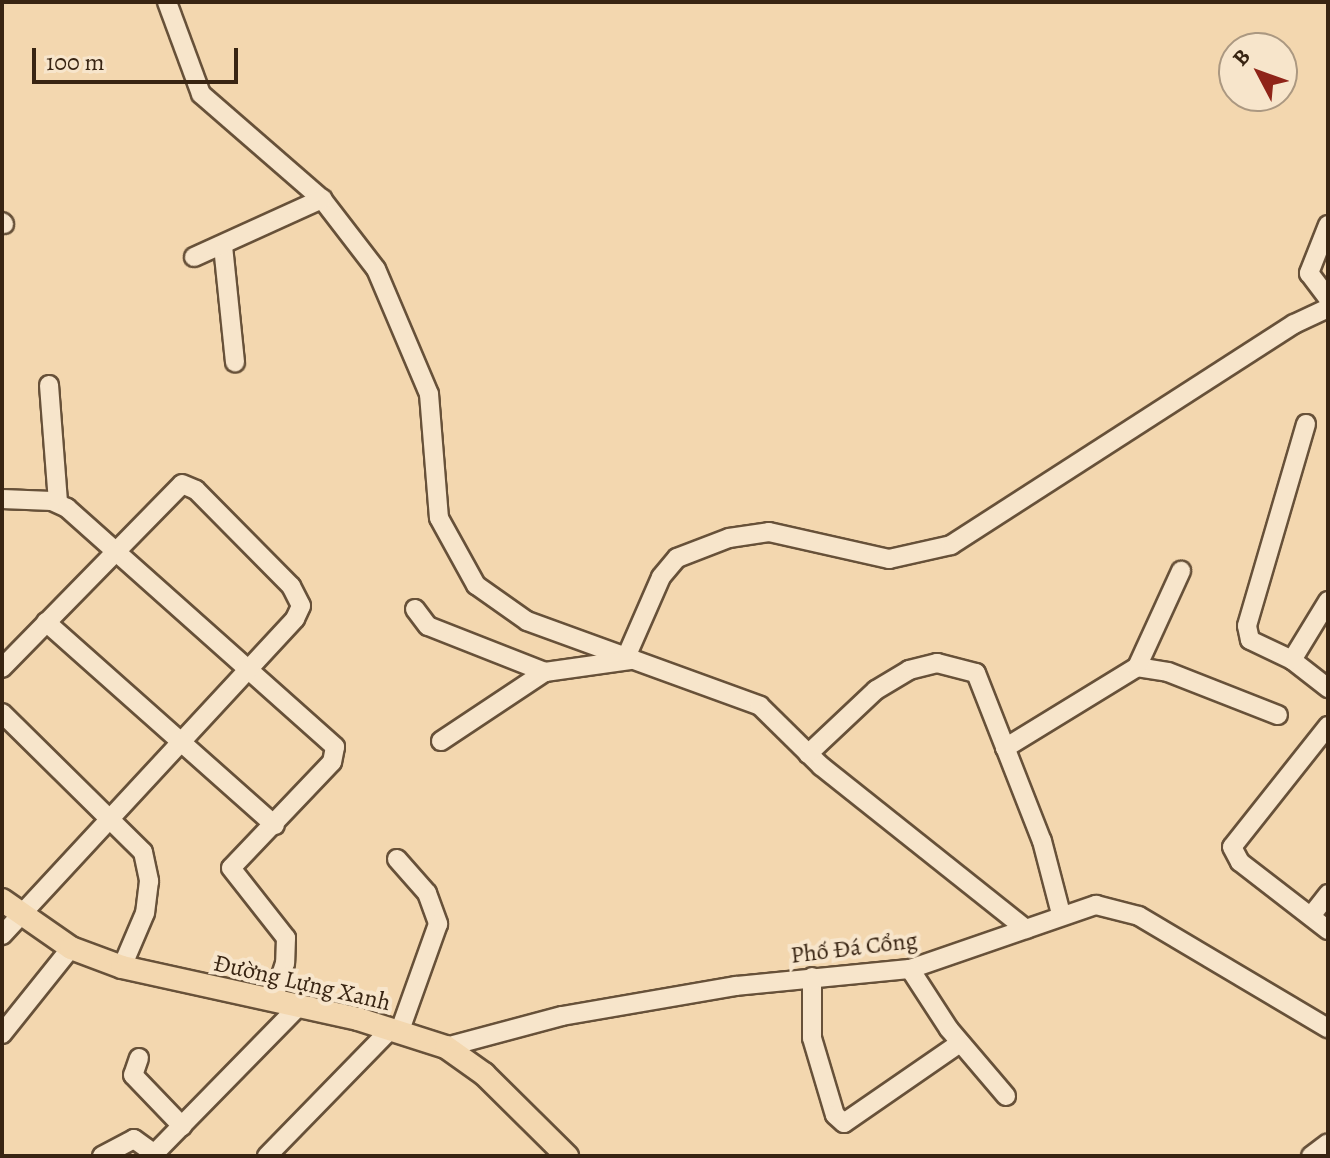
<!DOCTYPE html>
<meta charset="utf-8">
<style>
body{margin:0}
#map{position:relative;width:1330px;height:1158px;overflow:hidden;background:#f3d7af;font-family:Alegreya,serif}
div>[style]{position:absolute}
.roads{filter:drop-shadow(2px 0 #675139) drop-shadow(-2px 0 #675139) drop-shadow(0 2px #675139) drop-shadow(0 -2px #675139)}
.minor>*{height:18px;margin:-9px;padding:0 9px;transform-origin:9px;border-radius:9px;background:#f7e5cb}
.major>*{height:22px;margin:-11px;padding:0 11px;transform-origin:11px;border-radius:11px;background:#f3d7af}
span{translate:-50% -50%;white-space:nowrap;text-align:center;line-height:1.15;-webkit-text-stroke:8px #f7e5cb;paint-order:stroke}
.street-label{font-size:24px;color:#382412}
.frame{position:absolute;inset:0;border:4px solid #382412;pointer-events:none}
.north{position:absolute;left:1218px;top:32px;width:80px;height:80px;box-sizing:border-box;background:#f7e5cb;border:2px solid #ab9881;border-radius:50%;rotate:311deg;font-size:22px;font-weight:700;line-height:32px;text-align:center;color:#382412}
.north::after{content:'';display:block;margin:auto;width:28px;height:36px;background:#8f2418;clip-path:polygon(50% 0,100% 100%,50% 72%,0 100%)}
.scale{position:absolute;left:32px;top:48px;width:206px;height:36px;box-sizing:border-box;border:4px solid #382412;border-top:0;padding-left:10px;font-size:24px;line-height:28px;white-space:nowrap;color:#382412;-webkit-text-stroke:6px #f7e5cb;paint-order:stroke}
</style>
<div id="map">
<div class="roads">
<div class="minor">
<div style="left:167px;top:2px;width:98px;rotate:69.7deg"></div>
<div style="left:201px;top:94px;width:160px;rotate:41deg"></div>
<div style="left:322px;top:199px;width:88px;rotate:52.4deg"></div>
<div style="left:376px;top:269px;width:136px;rotate:67deg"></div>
<div style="left:429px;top:394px;width:124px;rotate:85.4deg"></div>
<div style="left:439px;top:518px;width:77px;rotate:61.1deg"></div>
<div style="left:476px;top:585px;width:62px;rotate:35.2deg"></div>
<div style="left:527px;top:621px;width:248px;rotate:20deg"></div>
<div style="left:760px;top:706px;width:86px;rotate:44.5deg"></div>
<div style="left:821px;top:766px;width:262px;rotate:38.5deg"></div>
<div style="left:2px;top:222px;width:3px;rotate:45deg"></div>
<div style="left:1328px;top:225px;width:52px;rotate:111.6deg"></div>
<div style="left:1309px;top:273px;width:31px;rotate:53deg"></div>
<div style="left:223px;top:246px;width:117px;rotate:84.1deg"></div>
<div style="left:194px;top:257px;width:141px;rotate:-24.4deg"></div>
<div style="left:49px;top:385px;width:118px;rotate:85.6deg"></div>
<div style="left:1306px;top:424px;width:210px;rotate:106.3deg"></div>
<div style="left:1247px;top:626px;width:14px;rotate:78deg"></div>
<div style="left:1250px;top:640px;width:47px;rotate:25.5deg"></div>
<div style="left:1292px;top:660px;width:46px;rotate:37.9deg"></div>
<div style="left:2px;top:499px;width:50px;rotate:2.3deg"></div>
<div style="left:52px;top:501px;width:17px;rotate:25deg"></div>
<div style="left:67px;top:508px;width:359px;rotate:41.7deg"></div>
<div style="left:335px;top:747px;width:15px;rotate:101deg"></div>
<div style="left:332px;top:762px;width:146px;rotate:133.6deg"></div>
<div style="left:231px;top:868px;width:89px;rotate:51.8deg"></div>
<div style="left:286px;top:938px;width:25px;rotate:92deg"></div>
<div style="left:285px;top:963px;width:40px;rotate:108deg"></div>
<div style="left:415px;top:609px;width:21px;rotate:53deg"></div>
<div style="left:428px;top:626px;width:126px;rotate:21.5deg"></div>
<div style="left:545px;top:672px;width:86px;rotate:-8deg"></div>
<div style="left:46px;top:622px;width:306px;rotate:41.6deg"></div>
<div style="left:627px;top:655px;width:85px;rotate:-66.4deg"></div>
<div style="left:661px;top:577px;width:25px;rotate:-50deg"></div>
<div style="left:677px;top:558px;width:56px;rotate:-21deg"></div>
<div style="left:729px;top:538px;width:40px;rotate:-8.5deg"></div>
<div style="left:769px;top:532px;width:123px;rotate:12.7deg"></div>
<div style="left:889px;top:559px;width:64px;rotate:-12.7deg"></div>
<div style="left:951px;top:545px;width:408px;rotate:-32.8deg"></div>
<div style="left:1294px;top:324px;width:38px;rotate:-25deg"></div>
<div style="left:1292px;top:660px;width:69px;rotate:-58.6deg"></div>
<div style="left:1137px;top:667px;width:31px;rotate:9deg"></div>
<div style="left:1168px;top:672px;width:118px;rotate:21.4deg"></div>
<div style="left:2px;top:668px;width:257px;rotate:-45.6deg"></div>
<div style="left:182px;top:484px;width:15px;rotate:23deg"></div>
<div style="left:196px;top:490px;width:135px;rotate:45.3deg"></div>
<div style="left:291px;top:586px;width:22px;rotate:63deg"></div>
<div style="left:301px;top:606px;width:14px;rotate:115deg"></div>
<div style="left:295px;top:619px;width:431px;rotate:132.8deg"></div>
<div style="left:2px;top:713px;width:198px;rotate:44.6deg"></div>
<div style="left:143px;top:852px;width:30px;rotate:78deg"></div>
<div style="left:149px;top:881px;width:32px;rotate:97deg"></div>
<div style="left:145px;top:913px;width:59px;rotate:113.1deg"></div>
<div style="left:1328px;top:726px;width:154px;rotate:128.4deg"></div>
<div style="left:1232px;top:847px;width:17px;rotate:62deg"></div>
<div style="left:1240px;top:862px;width:111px;rotate:37.7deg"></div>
<div style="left:441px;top:741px;width:125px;rotate:-33.6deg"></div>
<div style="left:1005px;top:748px;width:155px;rotate:-31.5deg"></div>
<div style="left:1137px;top:667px;width:106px;rotate:-65.4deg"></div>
<div style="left:808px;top:754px;width:93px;rotate:-43.3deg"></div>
<div style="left:876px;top:690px;width:39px;rotate:-31deg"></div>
<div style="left:909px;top:670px;width:29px;rotate:-14deg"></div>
<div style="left:937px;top:663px;width:40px;rotate:14.4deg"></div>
<div style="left:976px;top:673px;width:180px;rotate:68.6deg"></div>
<div style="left:1042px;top:841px;width:75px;rotate:75.4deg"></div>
<div style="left:397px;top:859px;width:45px;rotate:48.6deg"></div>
<div style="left:427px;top:893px;width:33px;rotate:70deg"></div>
<div style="left:438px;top:924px;width:116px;rotate:109.7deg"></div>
<div style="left:1311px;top:916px;width:28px;rotate:-52deg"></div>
<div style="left:910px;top:969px;width:72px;rotate:57deg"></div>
<div style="left:949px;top:1029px;width:88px;rotate:49.6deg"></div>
<div style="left:812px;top:977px;width:61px;rotate:90deg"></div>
<div style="left:812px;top:1038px;width:80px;rotate:73.4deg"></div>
<div style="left:835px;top:1115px;width:12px;rotate:42deg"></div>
<div style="left:844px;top:1123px;width:141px;rotate:-34.6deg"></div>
<div style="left:2px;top:1034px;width:110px;rotate:-51.3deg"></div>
<div style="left:446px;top:1047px;width:120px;rotate:-15deg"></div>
<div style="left:562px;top:1016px;width:177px;rotate:-9.8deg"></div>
<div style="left:736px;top:986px;width:175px;rotate:-5.6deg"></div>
<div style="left:910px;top:969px;width:197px;rotate:-19deg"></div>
<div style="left:1096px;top:905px;width:44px;rotate:14.3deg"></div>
<div style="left:1139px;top:916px;width:220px;rotate:30.7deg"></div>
<div style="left:139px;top:1058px;width:18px;rotate:109deg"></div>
<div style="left:133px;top:1075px;width:71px;rotate:46.1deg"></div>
<div style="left:154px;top:1154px;width:207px;rotate:-45.6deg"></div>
<div style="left:102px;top:1156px;width:36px;rotate:-28deg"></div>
<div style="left:134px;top:1139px;width:29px;rotate:36deg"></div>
<div style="left:267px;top:1156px;width:177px;rotate:-45.7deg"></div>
<div style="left:1311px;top:1156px;width:21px;rotate:-37deg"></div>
</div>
<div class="major">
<div style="left:2px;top:900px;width:84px;rotate:34.8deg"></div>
<div style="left:71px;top:948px;width:54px;rotate:20.4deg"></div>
<div style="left:122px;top:967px;width:242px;rotate:12.4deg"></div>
<div style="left:358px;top:1019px;width:92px;rotate:17.7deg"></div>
<div style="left:446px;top:1047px;width:47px;rotate:35.4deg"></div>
<div style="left:484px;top:1074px;width:117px;rotate:44.7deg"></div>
</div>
</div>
<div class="street-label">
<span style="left:854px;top:948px;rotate:-7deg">Phố Đá Cổng</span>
<span style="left:302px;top:983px;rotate:13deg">Đường Lựng Xanh</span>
</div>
<div class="frame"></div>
<div class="north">B</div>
<div class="scale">100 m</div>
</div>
